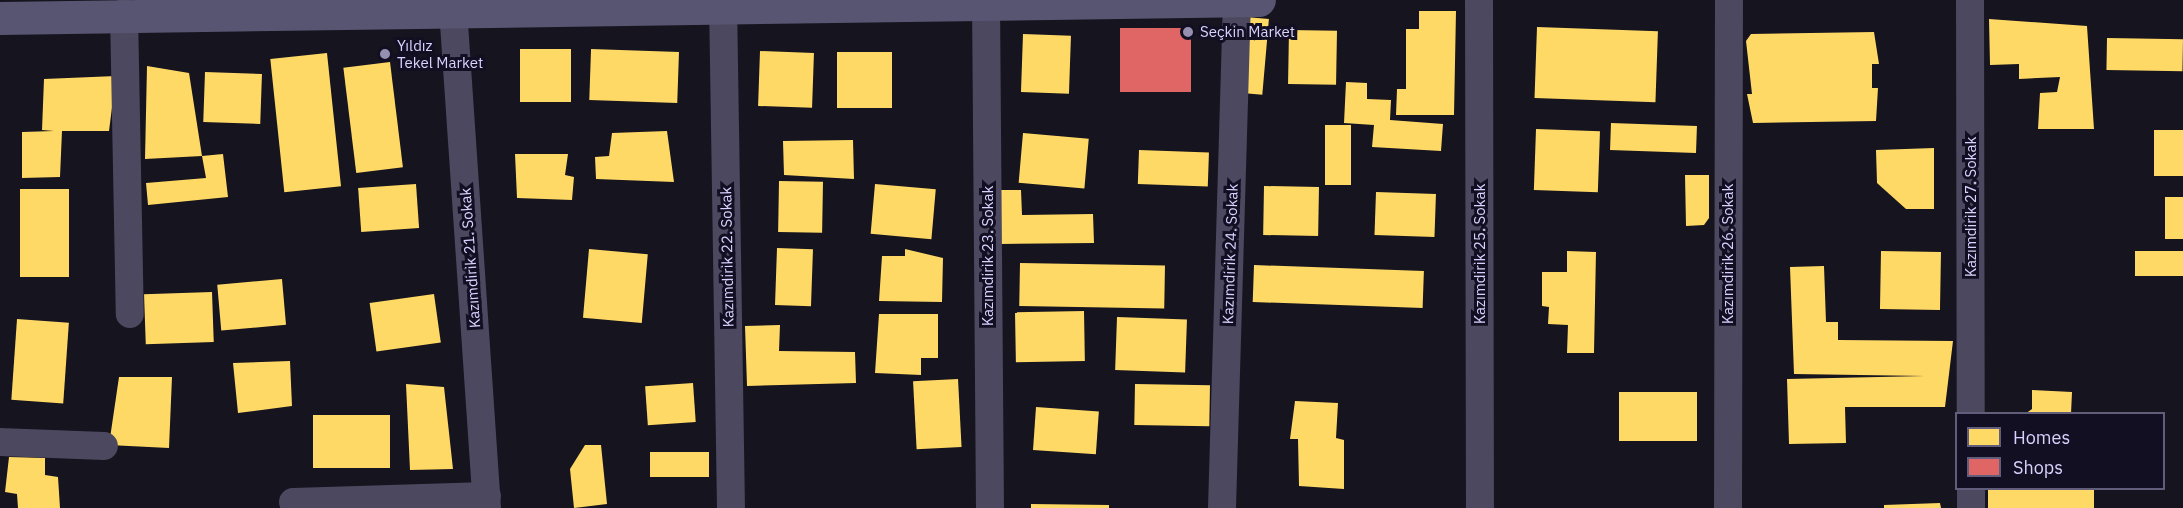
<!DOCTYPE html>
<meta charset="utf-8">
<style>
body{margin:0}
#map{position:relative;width:2183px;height:508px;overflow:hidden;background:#16141e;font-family:"IBM Plex Sans",sans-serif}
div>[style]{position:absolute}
.homes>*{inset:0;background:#ffd966;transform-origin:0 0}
.shops>*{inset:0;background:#e06666;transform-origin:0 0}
.street>*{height:28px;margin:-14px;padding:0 14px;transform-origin:14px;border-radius:14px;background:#4b485f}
.secondary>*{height:33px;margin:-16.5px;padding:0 16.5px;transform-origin:16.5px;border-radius:16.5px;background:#575571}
.dots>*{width:16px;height:16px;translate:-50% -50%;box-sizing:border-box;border:3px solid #130f23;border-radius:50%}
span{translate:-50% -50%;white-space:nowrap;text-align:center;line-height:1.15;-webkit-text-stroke:6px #130f23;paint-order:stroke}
.poi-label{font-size:15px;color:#d9d2fe}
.left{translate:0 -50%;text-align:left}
.street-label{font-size:15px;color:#d9d2fe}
.legend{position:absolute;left:1955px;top:412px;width:210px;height:78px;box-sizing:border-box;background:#130f23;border:2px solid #625d7b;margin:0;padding:8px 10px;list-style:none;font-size:18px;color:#d9d2fe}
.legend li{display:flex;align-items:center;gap:12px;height:30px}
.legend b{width:30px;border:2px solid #625d7b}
</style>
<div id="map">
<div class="homes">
<div style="clip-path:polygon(1419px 11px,1456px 11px,1454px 115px,1396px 115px,1397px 89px,1406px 89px,1406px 29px,1419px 29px)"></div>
<div style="left:1246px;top:17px;width:23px;height:76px;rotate:5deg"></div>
<div style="clip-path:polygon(1989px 19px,2087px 26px,2094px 129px,2038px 129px,2040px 93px,2057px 92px,2060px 77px,2019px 79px,2019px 64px,1990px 65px)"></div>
<div style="left:1537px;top:27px;width:121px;height:71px;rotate:2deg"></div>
<div style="left:1289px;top:30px;width:48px;height:54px;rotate:1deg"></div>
<div style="clip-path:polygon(1874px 32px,1879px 64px,1872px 64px,1872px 88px,1878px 88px,1876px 121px,1753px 123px,1747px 94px,1752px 94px,1746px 41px,1751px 34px)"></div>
<div style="left:1023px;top:34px;width:48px;height:58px;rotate:2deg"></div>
<div style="left:2107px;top:38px;width:76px;height:32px;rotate:1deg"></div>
<div style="left:571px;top:49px;width:53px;height:51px;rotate:90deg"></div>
<div style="left:760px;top:51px;width:54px;height:55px;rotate:2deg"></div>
<div style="left:679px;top:52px;width:51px;height:88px;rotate:92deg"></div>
<div style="left:837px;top:52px;width:55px;height:56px"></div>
<div style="left:327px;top:53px;width:134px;height:57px;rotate:84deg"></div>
<div style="left:390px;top:62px;width:106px;height:47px;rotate:83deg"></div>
<div style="clip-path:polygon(147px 66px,189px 73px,202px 156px,145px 159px)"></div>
<div style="left:205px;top:72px;width:57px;height:50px;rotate:2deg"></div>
<div style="clip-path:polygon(116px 76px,109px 131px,62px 131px,60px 177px,22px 178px,22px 132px,54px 131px,42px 130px,44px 79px)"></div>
<div style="clip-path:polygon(1346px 82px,1367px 83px,1367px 99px,1391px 100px,1390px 120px,1443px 124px,1441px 151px,1372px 147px,1374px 125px,1344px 123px)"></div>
<div style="left:1611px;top:123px;width:86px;height:27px;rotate:2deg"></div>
<div style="left:1325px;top:125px;width:26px;height:60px"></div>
<div style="left:1536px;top:129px;width:64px;height:61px;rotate:2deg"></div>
<div style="left:2183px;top:130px;width:46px;height:29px;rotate:90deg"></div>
<div style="clip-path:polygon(667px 131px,674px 182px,596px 179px,595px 157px,609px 156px,612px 133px)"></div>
<div style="left:1023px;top:133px;width:66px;height:50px;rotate:5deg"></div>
<div style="clip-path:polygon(853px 140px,854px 179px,784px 175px,783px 141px)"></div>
<div style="clip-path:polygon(1934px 148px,1934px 209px,1906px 209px,1877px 183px,1876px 150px)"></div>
<div style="left:1139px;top:150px;width:70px;height:34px;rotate:2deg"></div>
<div style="clip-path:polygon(223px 154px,228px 197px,148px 205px,146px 183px,206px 178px,202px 156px)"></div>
<div style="clip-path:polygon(515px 154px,568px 154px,565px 175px,574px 177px,572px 200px,517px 198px)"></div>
<div style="clip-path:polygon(1685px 175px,1709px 175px,1709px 218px,1704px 225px,1686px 226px)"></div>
<div style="left:779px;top:181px;width:44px;height:51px;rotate:1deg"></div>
<div style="left:416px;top:184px;width:44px;height:58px;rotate:86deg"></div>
<div style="left:875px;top:184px;width:61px;height:50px;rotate:5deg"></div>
<div style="left:1264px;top:186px;width:55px;height:49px;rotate:1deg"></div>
<div style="left:20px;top:189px;width:49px;height:88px"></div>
<div style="clip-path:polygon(999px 190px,1021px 190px,1022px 215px,1093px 214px,1094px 243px,1000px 244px)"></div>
<div style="left:1376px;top:192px;width:60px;height:43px;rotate:2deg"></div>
<div style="left:2165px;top:197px;width:18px;height:42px"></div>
<div style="left:777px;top:248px;width:36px;height:57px;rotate:2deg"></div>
<div style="left:589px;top:249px;width:59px;height:69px;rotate:5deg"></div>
<div style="clip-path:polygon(905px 249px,943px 258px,942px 302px,879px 301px,882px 256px,905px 256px)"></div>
<div style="clip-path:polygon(1567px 251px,1596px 252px,1594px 353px,1567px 353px,1568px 325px,1548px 324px,1549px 307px,1542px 306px,1542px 272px,1567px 272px)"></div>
<div style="left:1881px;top:251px;width:60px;height:58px;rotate:1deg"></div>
<div style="left:2183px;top:251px;width:25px;height:48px;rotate:90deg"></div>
<div style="left:1020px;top:263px;width:145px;height:43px;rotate:1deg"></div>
<div style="left:1254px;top:265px;width:170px;height:37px;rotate:2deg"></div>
<div style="clip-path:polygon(1824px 266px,1826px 322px,1838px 322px,1838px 340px,1953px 341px,1945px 407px,1845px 407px,1846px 443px,1789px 444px,1787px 379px,1925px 376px,1794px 374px,1790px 267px)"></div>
<div style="left:282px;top:279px;width:46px;height:65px;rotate:85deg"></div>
<div style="left:212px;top:292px;width:50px;height:68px;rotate:88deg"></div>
<div style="left:434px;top:294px;width:49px;height:65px;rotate:82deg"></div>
<div style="left:1084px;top:311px;width:50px;height:69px;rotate:89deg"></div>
<div style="clip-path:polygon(879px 314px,938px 314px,938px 358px,921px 358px,921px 375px,875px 373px)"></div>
<div style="left:1117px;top:317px;width:70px;height:53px;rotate:2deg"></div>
<div style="left:17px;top:319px;width:52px;height:81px;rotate:4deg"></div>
<div style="clip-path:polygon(780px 325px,779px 351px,855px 352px,856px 383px,747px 386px,745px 326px)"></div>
<div style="clip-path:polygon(290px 361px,292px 406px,238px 413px,233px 363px)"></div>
<div style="clip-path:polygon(119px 377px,172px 377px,169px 448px,109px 445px)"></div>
<div style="left:958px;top:379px;width:68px;height:45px;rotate:87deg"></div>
<div style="left:693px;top:383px;width:39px;height:48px;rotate:86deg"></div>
<div style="clip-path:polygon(406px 384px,444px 387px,453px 469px,410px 470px)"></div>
<div style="left:1135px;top:384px;width:75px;height:41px;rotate:1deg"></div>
<div style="clip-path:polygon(2032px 390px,2072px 392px,2071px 414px,2025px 414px,2032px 409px)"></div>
<div style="left:1619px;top:392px;width:78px;height:49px"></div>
<div style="clip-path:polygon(1295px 401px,1338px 403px,1336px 438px,1344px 440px,1344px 489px,1299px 486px,1298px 439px,1290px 439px)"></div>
<div style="left:1036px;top:407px;width:63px;height:43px;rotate:4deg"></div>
<div style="left:313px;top:415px;width:77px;height:53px"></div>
<div style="clip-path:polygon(585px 445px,601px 445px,607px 504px,574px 508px,570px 469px)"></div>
<div style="left:650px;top:452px;width:59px;height:25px"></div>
<div style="clip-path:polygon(9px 457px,45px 458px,45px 475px,58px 477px,60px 508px,18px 508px,17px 494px,5px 492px)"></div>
<div style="left:1988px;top:489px;width:106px;height:19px"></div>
<div style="clip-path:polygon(1940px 503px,1941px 508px,1884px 508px,1884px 505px)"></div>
<div style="clip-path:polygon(1031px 504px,1109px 505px,1109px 508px,1031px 508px)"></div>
</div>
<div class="shops">
<div style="left:1120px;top:28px;width:71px;height:64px"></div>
</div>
<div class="street">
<div style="left:723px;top:0;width:508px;rotate:89.1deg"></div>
<div style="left:986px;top:0;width:508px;rotate:89.55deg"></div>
<div style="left:1479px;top:0;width:508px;rotate:89.89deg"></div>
<div style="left:1970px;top:0;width:414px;rotate:89.9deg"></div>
<div style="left:453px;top:9px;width:500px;rotate:86.1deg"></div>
<div style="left:124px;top:13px;width:301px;rotate:88.9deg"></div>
<div style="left:0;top:442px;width:104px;rotate:2.2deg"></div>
<div style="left:1971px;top:488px;width:20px;rotate:90deg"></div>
<div style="left:293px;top:502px;width:194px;rotate:-1.8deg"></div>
<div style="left:1222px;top:508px;width:508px;rotate:-88.31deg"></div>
<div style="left:1728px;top:508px;width:508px;rotate:-89.89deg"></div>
</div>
<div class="secondary">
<div style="left:0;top:18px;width:1259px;rotate:-0.82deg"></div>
</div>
<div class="dots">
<div style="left:1188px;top:32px;background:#9590b0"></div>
<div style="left:385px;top:54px;background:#9590b0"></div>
</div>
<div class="poi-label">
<span class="left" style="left:1200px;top:32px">Seçkin Market</span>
<span class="left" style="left:397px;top:54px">Yıldız<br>Tekel Market</span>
</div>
<div class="street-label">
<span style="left:1971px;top:207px;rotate:-90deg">Kazımdirik 27. Sokak</span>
<span style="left:1230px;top:254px;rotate:-88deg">Kazımdirik 24. Sokak</span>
<span style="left:1480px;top:254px;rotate:-90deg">Kazımdirik 25. Sokak</span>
<span style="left:1728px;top:254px;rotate:-90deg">Kazımdirik 26. Sokak</span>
<span style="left:988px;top:256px;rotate:-90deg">Kazımdirik 23. Sokak</span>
<span style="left:727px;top:257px;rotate:-91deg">Kazımdirik 22. Sokak</span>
<span style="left:470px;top:258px;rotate:-94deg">Kazımdirik 21. Sokak</span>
</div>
<ul class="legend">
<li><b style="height:16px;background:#ffd966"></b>Homes</li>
<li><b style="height:16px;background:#e06666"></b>Shops</li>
</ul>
</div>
